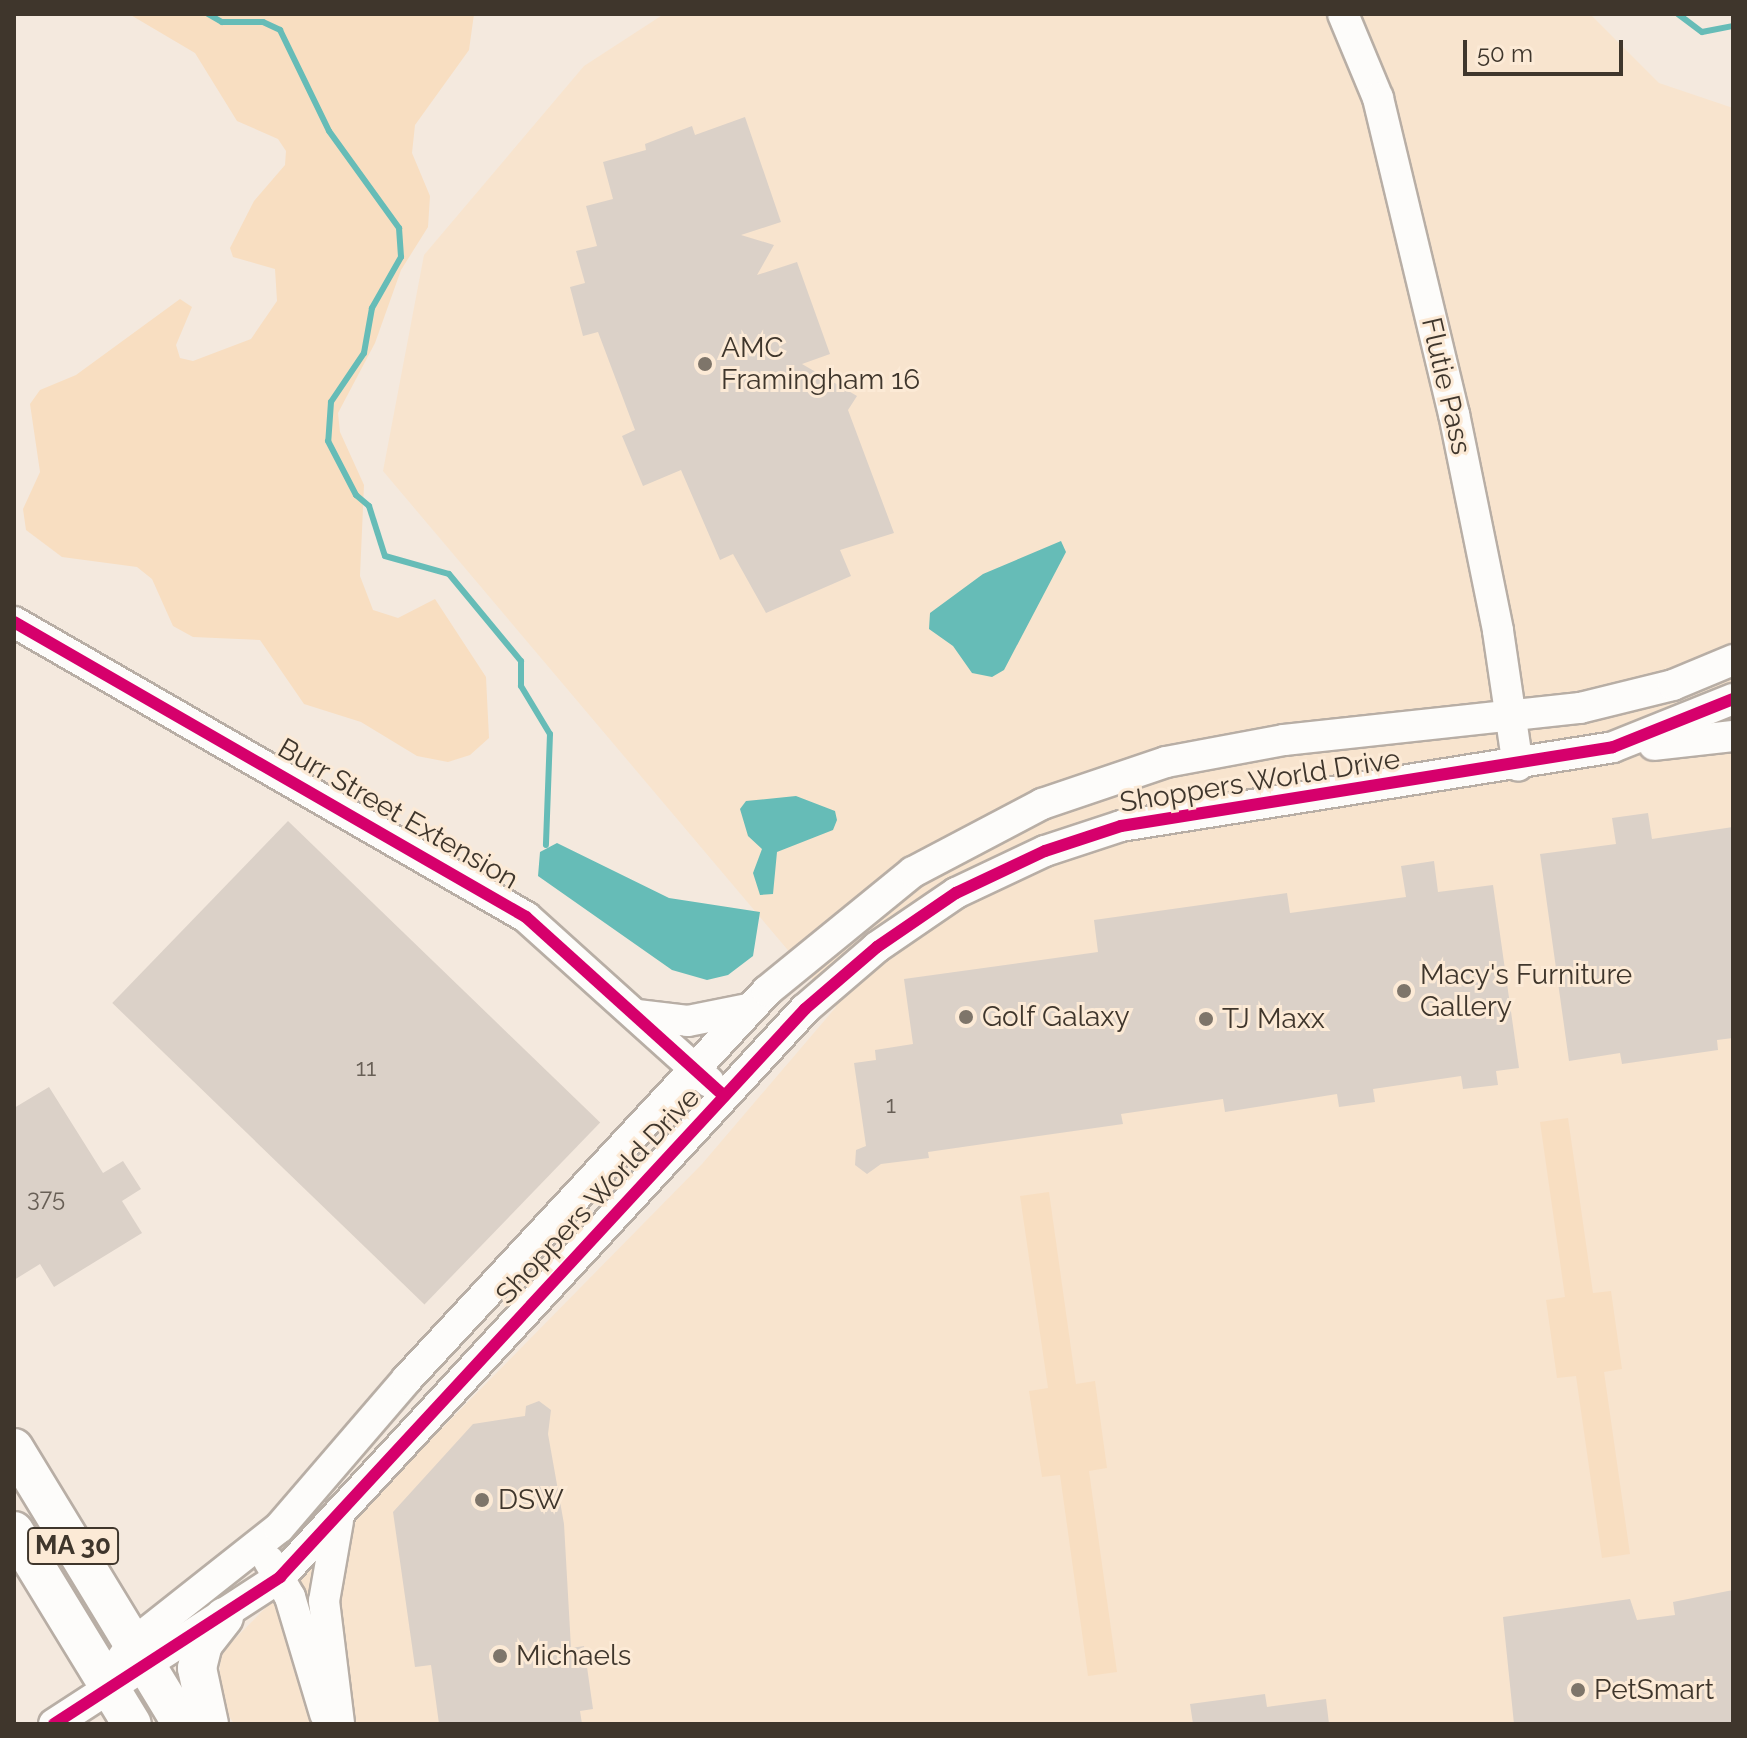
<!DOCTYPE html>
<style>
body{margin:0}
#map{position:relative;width:1747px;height:1738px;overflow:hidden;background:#f4e9de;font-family:Raleway,sans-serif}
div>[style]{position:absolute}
.built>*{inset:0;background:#f8e4ce}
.green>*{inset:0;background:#f8dec1}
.water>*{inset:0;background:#66bcb7}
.stream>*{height:6px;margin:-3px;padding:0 3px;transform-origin:3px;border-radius:3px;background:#66bcb7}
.building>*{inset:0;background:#dbd1c8;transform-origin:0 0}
.roads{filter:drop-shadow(2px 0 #b8aea5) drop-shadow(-2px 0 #b8aea5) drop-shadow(0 2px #b8aea5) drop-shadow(0 -2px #b8aea5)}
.minor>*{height:30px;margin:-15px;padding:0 15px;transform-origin:15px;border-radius:15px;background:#fdfcfa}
.major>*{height:38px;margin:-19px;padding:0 19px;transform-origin:19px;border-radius:19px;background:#fdfcfa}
.cycleway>*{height:12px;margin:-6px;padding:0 6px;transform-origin:6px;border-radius:6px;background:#d6006c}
.dots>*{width:22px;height:22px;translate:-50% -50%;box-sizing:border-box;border:4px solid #fcead6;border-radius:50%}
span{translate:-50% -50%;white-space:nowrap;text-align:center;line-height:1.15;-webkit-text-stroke:6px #fcead6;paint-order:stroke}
.number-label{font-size:24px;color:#685f56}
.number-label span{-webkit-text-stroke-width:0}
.shield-label span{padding:2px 6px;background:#fcead6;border:2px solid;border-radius:6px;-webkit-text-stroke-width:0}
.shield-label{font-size:26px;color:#3f362c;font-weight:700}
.poi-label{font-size:28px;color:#3f362c}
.left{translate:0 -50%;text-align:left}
.street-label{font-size:28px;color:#3f362c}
.frame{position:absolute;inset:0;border:16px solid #3f362c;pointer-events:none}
.scale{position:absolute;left:1463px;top:40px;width:160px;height:36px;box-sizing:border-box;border:4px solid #3f362c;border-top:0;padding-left:10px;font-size:24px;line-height:28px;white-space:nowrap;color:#3f362c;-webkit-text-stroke:6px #fcead6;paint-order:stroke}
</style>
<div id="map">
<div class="built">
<div style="clip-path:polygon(664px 14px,1590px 14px,1659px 83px,1733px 108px,1733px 1724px,234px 1724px,218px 1698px,221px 1653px,702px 1164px,836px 1007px,383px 471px,424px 255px,584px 66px)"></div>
</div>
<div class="green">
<div style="clip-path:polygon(129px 14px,474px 14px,469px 50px,415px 125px,412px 153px,430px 196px,428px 227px,401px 270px,375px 343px,338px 413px,340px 432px,364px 485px,360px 576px,373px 610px,398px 618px,435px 599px,486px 677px,489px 738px,470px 755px,448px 762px,417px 756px,361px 722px,304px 704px,260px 640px,193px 637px,173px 626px,152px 579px,137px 567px,62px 557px,26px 530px,23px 509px,40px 472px,30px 404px,40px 390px,76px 375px,180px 299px,192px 307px,176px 345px,180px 358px,193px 361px,251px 339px,277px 301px,275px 269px,233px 257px,230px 248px,254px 201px,285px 165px,286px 151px,278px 139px,237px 121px,195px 53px)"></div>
<div style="clip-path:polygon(1568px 1118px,1593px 1293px,1611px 1291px,1622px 1369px,1604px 1372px,1630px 1554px,1602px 1558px,1576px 1376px,1557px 1378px,1546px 1300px,1565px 1297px,1540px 1122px)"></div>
<div style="clip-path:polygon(1049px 1192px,1076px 1384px,1095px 1381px,1107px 1468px,1089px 1471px,1117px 1672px,1088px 1676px,1060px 1475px,1042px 1477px,1029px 1391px,1048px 1388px,1020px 1196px)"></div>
</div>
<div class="water">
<div style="clip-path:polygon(1061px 541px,1066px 552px,1004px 670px,992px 677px,972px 673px,953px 646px,929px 629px,930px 613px,983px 574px)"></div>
<div style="clip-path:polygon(796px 796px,835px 811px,837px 820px,833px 830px,777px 852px,773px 894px,760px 895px,753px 873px,762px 849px,748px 836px,740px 809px,746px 801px)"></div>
<div style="clip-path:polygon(557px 843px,669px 898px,760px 912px,753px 956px,728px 975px,707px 980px,672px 970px,538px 876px,540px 852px)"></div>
</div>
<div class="stream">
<div style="left:208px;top:14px;width:16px;rotate:30deg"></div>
<div style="left:222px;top:22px;width:41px"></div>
<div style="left:263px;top:22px;width:19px;rotate:25deg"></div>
<div style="left:280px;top:30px;width:112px;rotate:64.1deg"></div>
<div style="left:329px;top:131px;width:120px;rotate:54.2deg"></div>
<div style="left:399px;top:228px;width:29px;rotate:86deg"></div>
<div style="left:401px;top:257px;width:59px;rotate:119.6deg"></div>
<div style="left:372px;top:308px;width:46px;rotate:100.1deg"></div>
<div style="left:364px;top:353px;width:59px;rotate:124deg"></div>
<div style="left:331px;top:402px;width:39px;rotate:94deg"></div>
<div style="left:328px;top:441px;width:61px;rotate:62.6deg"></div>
<div style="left:356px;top:495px;width:17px;rotate:40deg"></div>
<div style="left:369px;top:506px;width:52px;rotate:72.3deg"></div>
<div style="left:385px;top:556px;width:66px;rotate:15.7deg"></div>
<div style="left:449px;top:574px;width:113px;rotate:50.4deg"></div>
<div style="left:521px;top:661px;width:25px;rotate:90deg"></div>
<div style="left:521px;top:686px;width:56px;rotate:58.9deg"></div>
<div style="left:550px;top:734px;width:111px;rotate:92.1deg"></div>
<div style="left:1678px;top:14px;width:30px;rotate:37deg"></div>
<div style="left:1702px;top:32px;width:32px;rotate:-11deg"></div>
</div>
<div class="building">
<div style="clip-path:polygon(745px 117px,781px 222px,741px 235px,774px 245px,757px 275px,797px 262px,830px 354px,802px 364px,857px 396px,848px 410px,894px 533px,840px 550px,851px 576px,766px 613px,733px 554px,720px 560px,681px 470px,643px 486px,622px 436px,635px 430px,598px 332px,583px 336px,570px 287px,585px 283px,576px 251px,597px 246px,586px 206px,613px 199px,603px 162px,646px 150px,645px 144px,692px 126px,695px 135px)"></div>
<div style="clip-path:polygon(1648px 813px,1652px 839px,1733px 827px,1733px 1038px,1717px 1040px,1718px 1050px,1622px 1064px,1620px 1053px,1569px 1061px,1540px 854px,1616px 844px,1612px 818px)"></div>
<div style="left:288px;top:821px;width:434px;height:253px;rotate:44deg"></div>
<div style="clip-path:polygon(1434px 861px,1438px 892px,1493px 885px,1519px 1068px,1496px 1071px,1498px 1085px,1463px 1089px,1461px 1076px,1373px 1089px,1375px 1102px,1339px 1107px,1337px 1094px,1225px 1112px,1223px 1099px,1121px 1114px,1123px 1124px,928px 1152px,929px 1158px,881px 1164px,867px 1174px,855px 1165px,856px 1150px,866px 1146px,854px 1063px,876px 1060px,875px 1050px,913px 1044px,904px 979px,1098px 952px,1094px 920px,1287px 893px,1290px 913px,1406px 897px,1401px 866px)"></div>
<div style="clip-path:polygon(49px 1087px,103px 1173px,123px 1161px,141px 1189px,122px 1201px,142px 1233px,54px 1287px,40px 1264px,14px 1280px,14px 1108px)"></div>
<div style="clip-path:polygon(539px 1401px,551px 1410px,548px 1434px,564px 1524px,571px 1648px,584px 1646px,593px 1709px,580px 1711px,582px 1724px,439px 1724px,431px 1665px,415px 1667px,393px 1512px,473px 1424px,525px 1416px,526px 1406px)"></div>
<div style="clip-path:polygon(1733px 1590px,1733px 1724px,1514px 1724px,1503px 1617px,1630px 1599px,1637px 1620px,1675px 1615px,1673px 1602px)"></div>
<div style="clip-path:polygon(1265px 1694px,1267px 1707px,1326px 1699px,1329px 1724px,1193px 1724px,1190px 1704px)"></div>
</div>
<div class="roads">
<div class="minor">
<div style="left:1343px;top:14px;width:91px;rotate:67.4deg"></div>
<div style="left:1378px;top:98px;width:325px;rotate:76.5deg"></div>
<div style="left:1454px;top:414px;width:221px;rotate:78.5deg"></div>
<div style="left:1498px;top:631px;width:136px;rotate:81.6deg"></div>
<div style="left:14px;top:622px;width:591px;rotate:29.95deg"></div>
<div style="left:526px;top:917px;width:246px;rotate:42deg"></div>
<div style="left:1654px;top:745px;width:80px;rotate:-6.5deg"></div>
<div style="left:637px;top:1015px;width:51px;rotate:6.7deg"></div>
<div style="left:688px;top:1021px;width:61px;rotate:-11.3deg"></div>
<div style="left:338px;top:1521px;width:81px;rotate:99.9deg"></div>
<div style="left:324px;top:1601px;width:124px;rotate:83deg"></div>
<div style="left:269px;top:1561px;width:42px;rotate:59.7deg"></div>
<div style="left:290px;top:1597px;width:122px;rotate:73.3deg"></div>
<div style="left:121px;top:1660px;width:19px;rotate:-55deg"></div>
<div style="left:132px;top:1644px;width:187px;rotate:-38.3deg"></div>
<div style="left:279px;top:1528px;width:196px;rotate:-49.3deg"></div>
<div style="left:407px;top:1379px;width:529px;rotate:-47.14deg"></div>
<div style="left:767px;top:991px;width:188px;rotate:-39.2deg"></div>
<div style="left:913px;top:872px;width:146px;rotate:-27.8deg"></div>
<div style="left:1042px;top:804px;width:131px;rotate:-18.7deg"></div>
<div style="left:1166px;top:762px;width:120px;rotate:-10.6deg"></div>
<div style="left:1284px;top:740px;width:298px;rotate:-6.2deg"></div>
<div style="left:1580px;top:708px;width:96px;rotate:-13.9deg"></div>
<div style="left:1673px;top:685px;width:65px;rotate:-22.6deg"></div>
<div style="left:54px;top:1724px;width:270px;rotate:-33deg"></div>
<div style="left:280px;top:1577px;width:773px;rotate:-47.25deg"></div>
<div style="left:805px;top:1009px;width:95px;rotate:-40.7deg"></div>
<div style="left:877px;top:947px;width:96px;rotate:-34.4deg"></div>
<div style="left:956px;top:893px;width:98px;rotate:-25.3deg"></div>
<div style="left:1045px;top:851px;width:80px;rotate:-18.2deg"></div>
<div style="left:1121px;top:826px;width:498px;rotate:-9.1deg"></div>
<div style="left:1613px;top:747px;width:129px;rotate:-21.8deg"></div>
</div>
<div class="major">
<div style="left:14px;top:1448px;width:323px;rotate:58.7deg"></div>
<div style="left:14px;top:1531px;width:226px;rotate:58.6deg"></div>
<div style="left:209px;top:1724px;width:57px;rotate:-102.1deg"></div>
<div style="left:197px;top:1668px;width:25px;rotate:-76deg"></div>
<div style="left:203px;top:1644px;width:34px;rotate:-52deg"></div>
</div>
</div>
<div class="cycleway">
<div style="left:14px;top:622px;width:591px;rotate:29.95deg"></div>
<div style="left:526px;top:917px;width:267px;rotate:42.1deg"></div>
<div style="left:54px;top:1724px;width:270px;rotate:-33deg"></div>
<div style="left:280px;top:1577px;width:773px;rotate:-47.25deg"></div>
<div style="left:805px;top:1009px;width:95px;rotate:-40.7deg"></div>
<div style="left:877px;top:947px;width:96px;rotate:-34.4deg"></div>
<div style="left:956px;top:893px;width:98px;rotate:-25.3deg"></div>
<div style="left:1045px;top:851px;width:80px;rotate:-18.2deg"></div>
<div style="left:1121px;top:826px;width:498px;rotate:-9.1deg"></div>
<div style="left:1613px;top:747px;width:129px;rotate:-21.8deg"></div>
</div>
<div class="dots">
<div style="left:705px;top:364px;background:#7e756a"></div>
<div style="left:1404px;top:991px;background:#7e756a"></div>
<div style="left:966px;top:1017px;background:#7e756a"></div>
<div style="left:1206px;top:1019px;background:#7e756a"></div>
<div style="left:482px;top:1500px;background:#7e756a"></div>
<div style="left:500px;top:1656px;background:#7e756a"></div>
<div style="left:1578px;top:1690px;background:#7e756a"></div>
</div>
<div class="number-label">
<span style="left:366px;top:1068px">11</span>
<span style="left:891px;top:1105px">1</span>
<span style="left:46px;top:1198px">375</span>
</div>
<div class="shield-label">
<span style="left:73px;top:1546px">MA 30</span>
</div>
<div class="poi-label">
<span class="left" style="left:721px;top:364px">AMC<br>Framingham 16</span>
<span class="left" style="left:1420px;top:991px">Macy's Furniture<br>Gallery</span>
<span class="left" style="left:982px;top:1017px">Golf Galaxy</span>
<span class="left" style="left:1222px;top:1019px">TJ Maxx</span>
<span class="left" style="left:498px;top:1500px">DSW</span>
<span class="left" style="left:516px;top:1656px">Michaels</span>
<span class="left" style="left:1594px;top:1690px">PetSmart</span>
</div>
<div class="street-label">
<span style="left:1446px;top:386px;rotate:77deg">Flutie Pass</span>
<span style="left:1260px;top:781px;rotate:-9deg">Shoppers World Drive</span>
<span style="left:398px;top:814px;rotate:30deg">Burr Street Extension</span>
<span style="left:598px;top:1196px;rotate:-47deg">Shoppers World Drive</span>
</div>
<div class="frame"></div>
<div class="scale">50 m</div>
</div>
